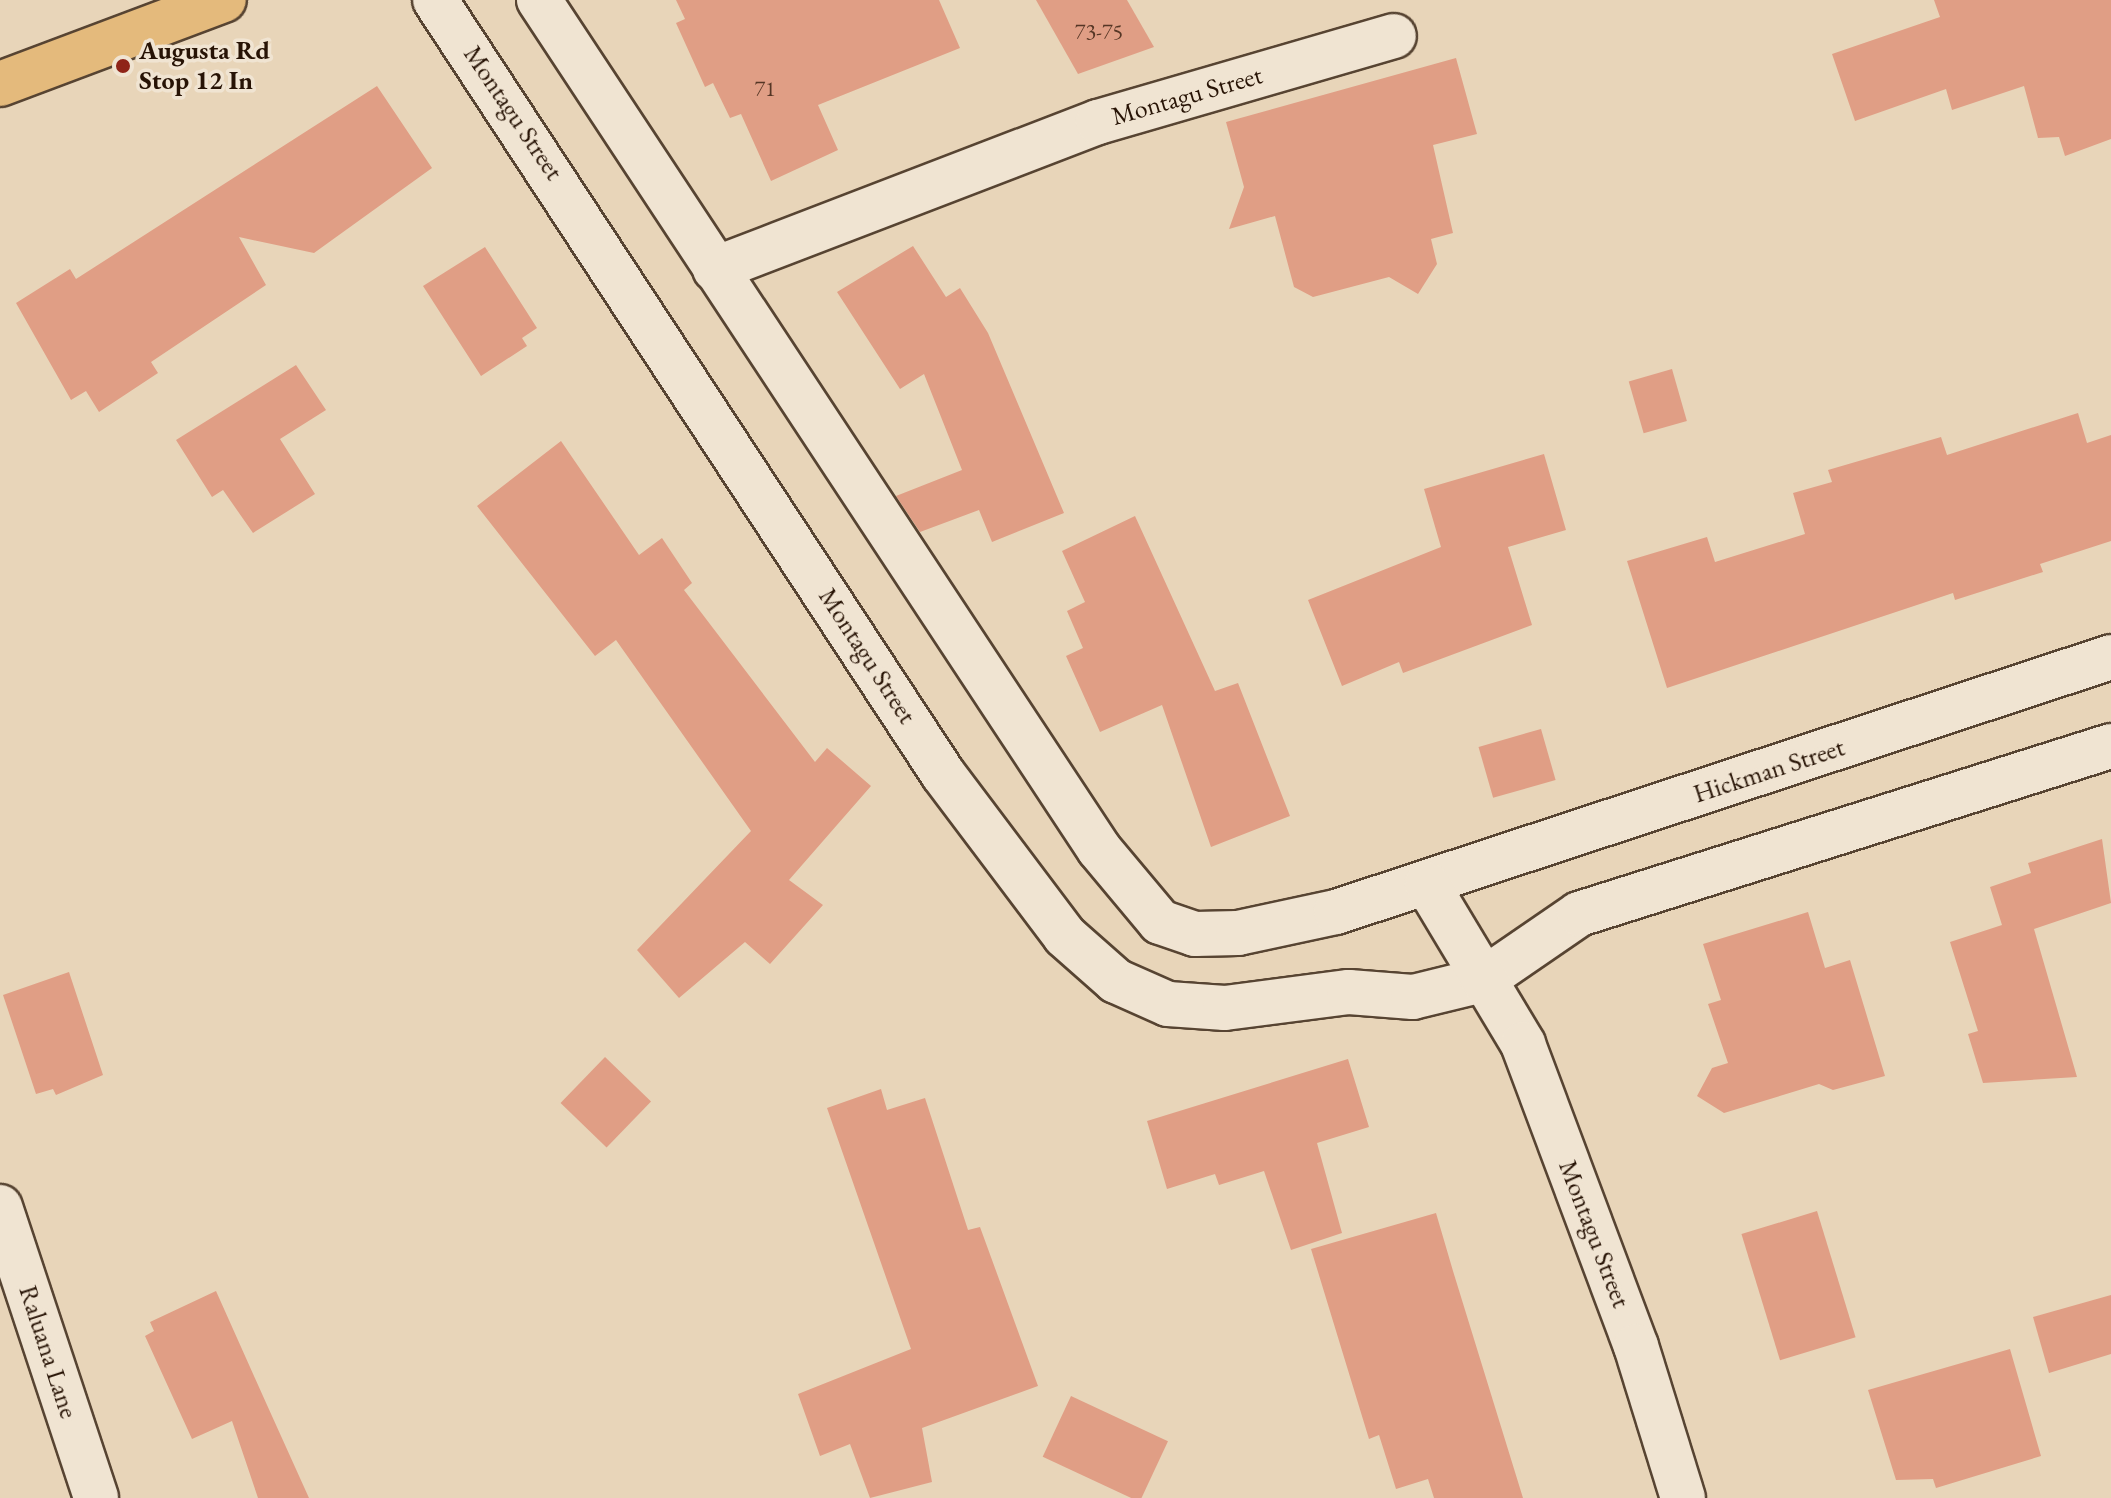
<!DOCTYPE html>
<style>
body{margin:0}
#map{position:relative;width:2111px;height:1498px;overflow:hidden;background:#e8d5b9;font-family:"EB Garamond",serif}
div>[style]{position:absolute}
.building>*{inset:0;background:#e09e85;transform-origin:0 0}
.roads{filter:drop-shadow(2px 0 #574432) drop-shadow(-2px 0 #574432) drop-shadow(0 2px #574432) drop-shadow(0 -2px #574432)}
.minor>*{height:44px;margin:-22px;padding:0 22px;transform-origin:22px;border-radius:22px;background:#f0e4d2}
.major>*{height:44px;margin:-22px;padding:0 22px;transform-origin:22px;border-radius:22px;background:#e4ba7c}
.dots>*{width:22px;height:22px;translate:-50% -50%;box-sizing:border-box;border:4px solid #f0e4d2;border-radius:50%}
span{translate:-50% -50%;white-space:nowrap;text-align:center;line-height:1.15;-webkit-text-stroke:7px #f0e4d2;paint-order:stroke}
.number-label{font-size:22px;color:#553625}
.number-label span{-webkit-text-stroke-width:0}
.poi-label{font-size:26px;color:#271305;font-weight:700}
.left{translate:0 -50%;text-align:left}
.street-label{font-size:26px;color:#271305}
</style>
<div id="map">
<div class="building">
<div style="clip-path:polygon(676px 0,939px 0,960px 48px,818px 105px,838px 150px,771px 181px,741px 114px,730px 118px,713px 83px,705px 87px,676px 23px,685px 19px)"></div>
<div style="clip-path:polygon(1036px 0,1127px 0,1154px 47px,1078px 74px)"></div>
<div style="clip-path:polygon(1934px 0,2111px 0,2111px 139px,2065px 156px,2059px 137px,2038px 138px,2024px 86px,1952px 110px,1946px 89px,1855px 121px,1832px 54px,1940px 17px)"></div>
<div style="clip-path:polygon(1456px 58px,1477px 134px,1433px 145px,1453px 233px,1431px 239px,1437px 264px,1418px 294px,1389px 277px,1313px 297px,1294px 287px,1275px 216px,1229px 229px,1244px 187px,1226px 122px)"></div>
<div style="clip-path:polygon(377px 86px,432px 168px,314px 253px,239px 237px,266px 285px,151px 362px,158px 373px,99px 412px,86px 391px,71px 400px,16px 303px,70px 269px,76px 279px)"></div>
<div style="clip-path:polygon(913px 246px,946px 297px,960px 288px,988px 333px,1064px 513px,992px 542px,979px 510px,920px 532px,896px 496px,962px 470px,924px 374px,900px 389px,837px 292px)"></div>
<div style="clip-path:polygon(485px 247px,537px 328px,522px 338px,527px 346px,481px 376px,423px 286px)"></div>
<div style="clip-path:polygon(296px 365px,326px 410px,280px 439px,315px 494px,253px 533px,223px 490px,212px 497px,176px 440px)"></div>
<div style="left:1672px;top:369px;width:54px;height:45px;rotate:74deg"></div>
<div style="clip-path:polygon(2078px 413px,2087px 443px,2111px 435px,2111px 541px,2040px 564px,2043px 572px,1955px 600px,1953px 593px,1667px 688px,1627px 561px,1707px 537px,1715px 562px,1805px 534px,1793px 493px,1832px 482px,1828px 470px,1941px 437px,1947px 455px)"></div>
<div style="clip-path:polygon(561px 441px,639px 555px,662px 538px,692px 583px,684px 590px,815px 762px,827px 748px,871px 786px,789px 880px,823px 905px,770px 964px,745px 942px,679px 998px,637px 950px,751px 831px,616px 640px,595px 656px,477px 506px)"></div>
<div style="clip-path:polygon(1544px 454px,1566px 530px,1508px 547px,1532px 625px,1403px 673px,1399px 662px,1342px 686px,1308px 600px,1441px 547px,1424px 489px)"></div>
<div style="clip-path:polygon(1135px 516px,1215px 691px,1238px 683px,1290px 816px,1211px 847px,1162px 705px,1100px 732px,1066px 656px,1083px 648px,1067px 611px,1085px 602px,1062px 551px)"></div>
<div style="left:1541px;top:729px;width:53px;height:65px;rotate:74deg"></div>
<div style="clip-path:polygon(2102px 839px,2111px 903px,2034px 929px,2077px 1077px,1983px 1083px,1968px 1034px,1978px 1031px,1950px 942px,2002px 925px,1990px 887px,2031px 873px,2028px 863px)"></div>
<div style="clip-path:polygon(1808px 912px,1825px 968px,1850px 960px,1885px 1076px,1833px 1090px,1819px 1084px,1724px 1113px,1697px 1096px,1712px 1068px,1728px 1063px,1708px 1004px,1721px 1000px,1703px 944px)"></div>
<div style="clip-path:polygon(69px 972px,103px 1075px,56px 1095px,53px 1089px,36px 1094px,3px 995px)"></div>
<div style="left:605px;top:1057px;width:64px;height:64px;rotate:44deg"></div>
<div style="clip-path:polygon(1348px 1059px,1369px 1127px,1317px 1143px,1342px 1233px,1291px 1250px,1264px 1171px,1219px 1185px,1215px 1174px,1167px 1189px,1147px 1121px)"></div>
<div style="clip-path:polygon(881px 1089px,887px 1110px,925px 1098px,968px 1230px,980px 1227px,1038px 1386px,922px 1428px,932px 1482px,870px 1498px,850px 1444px,820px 1456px,798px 1394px,911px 1349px,827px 1108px)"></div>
<div style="left:1817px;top:1211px;width:132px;height:79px;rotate:73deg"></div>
<div style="clip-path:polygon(1436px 1213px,1453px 1271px,1523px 1498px,1434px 1498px,1428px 1479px,1396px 1489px,1379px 1435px,1369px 1439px,1311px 1249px)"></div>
<div style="clip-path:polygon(216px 1291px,267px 1405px,309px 1498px,258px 1498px,232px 1421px,192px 1439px,145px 1336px,154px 1331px,150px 1322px)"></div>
<div style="clip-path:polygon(2111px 1295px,2111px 1354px,2049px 1373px,2033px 1317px)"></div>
<div style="clip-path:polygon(2010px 1349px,2041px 1456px,1936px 1488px,1933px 1479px,1896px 1480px,1868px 1390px)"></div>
<div style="left:1071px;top:1396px;width:107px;height:67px;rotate:25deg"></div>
</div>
<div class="roads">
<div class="minor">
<div style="left:435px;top:0;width:926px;rotate:56.72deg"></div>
<div style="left:943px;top:774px;width:203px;rotate:53deg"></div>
<div style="left:1065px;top:936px;width:68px;rotate:41.4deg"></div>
<div style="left:1116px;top:981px;width:57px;rotate:23.9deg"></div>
<div style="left:1168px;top:1004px;width:57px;rotate:4deg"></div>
<div style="left:1225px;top:1008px;width:125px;rotate:-7.4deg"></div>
<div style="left:1349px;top:992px;width:64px;rotate:4.5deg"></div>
<div style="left:1413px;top:997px;width:72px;rotate:-13.7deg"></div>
<div style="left:1483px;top:980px;width:116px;rotate:-34.5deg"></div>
<div style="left:1579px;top:914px;width:558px;rotate:-17.53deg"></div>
<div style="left:539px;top:0;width:1017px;rotate:56.59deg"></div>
<div style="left:1099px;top:849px;width:95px;rotate:50.1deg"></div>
<div style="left:1160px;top:922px;width:37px;rotate:19deg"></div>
<div style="left:1195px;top:934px;width:43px;rotate:-1.3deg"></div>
<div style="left:1238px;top:933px;width:100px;rotate:-12.1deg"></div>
<div style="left:1336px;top:912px;width:816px;rotate:-18.21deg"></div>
<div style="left:715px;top:269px;width:410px;rotate:-21deg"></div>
<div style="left:1098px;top:122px;width:308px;rotate:-16.2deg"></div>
<div style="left:1427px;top:884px;width:187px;rotate:59deg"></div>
<div style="left:1523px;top:1044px;width:322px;rotate:69.5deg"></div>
<div style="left:1636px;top:1346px;width:159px;rotate:72.8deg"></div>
<div style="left:0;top:1207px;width:306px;rotate:71.7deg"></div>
</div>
<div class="major">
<div style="left:0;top:84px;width:239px;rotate:-20.6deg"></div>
</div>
</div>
<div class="dots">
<div style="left:123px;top:66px;background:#8f2418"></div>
</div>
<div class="number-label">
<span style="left:1099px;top:32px">73-75</span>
<span style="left:765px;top:89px">71</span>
</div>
<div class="poi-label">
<span class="left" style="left:139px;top:66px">Augusta Rd<br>Stop 12 In</span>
</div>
<div class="street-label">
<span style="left:1187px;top:96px;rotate:-16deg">Montagu Street</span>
<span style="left:513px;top:113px;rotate:56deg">Montagu Street</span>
<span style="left:867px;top:656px;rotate:57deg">Montagu Street</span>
<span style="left:1769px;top:771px;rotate:-18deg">Hickman Street</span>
<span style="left:1594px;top:1234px;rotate:69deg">Montagu Street</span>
<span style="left:48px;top:1352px;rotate:72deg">Raluana Lane</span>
</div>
</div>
